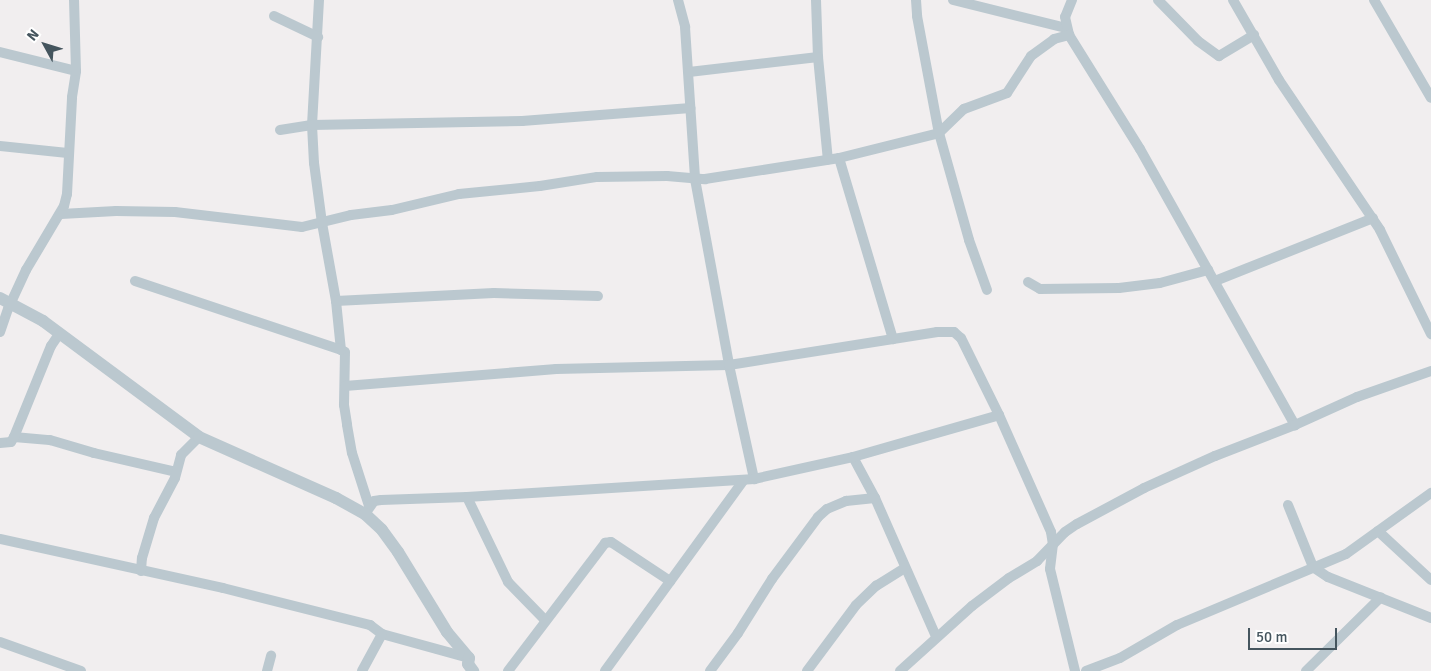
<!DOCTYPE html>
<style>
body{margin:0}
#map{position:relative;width:1431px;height:671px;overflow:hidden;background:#f1eeef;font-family:Signika,sans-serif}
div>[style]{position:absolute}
.minor>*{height:10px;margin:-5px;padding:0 5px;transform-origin:5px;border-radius:5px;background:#bbc8cf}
.tertiary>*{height:12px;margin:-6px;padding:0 6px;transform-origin:6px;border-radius:6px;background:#bbc8cf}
span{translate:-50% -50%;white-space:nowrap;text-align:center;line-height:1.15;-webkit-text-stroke:5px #fff;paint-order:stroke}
.north{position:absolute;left:20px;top:20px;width:50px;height:50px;-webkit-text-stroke:4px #fff;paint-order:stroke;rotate:309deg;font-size:14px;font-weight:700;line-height:20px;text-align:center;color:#45555e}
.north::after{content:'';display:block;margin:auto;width:18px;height:22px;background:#45555e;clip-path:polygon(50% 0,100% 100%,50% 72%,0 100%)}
.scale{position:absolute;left:1248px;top:628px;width:89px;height:22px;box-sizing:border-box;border:2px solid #45555e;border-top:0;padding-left:6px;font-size:15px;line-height:18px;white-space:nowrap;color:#45555e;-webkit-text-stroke:4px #fff;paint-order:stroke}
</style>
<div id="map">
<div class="minor">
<div style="left:319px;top:0;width:125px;rotate:93.2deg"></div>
<div style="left:312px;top:125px;width:38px;rotate:87deg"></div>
<div style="left:314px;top:163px;width:61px;rotate:82.4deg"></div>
<div style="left:322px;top:223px;width:79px;rotate:79.8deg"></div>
<div style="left:336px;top:301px;width:49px;rotate:84.2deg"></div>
<div style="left:341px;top:350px;width:4px;rotate:27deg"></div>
<div style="left:345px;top:352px;width:53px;rotate:91.1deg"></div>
<div style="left:344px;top:405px;width:20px;rotate:81deg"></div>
<div style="left:347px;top:425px;width:28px;rotate:80deg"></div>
<div style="left:352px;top:453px;width:56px;rotate:72.2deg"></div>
<div style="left:678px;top:0;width:28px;rotate:75deg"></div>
<div style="left:685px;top:27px;width:152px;rotate:86.2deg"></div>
<div style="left:695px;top:179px;width:189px;rotate:79.6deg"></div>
<div style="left:729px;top:365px;width:117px;rotate:77.6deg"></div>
<div style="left:816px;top:0;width:57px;rotate:88deg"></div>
<div style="left:818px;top:57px;width:103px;rotate:84.5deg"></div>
<div style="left:916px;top:0;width:16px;rotate:86deg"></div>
<div style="left:917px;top:16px;width:119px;rotate:79.4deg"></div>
<div style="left:939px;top:133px;width:111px;rotate:74.3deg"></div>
<div style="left:969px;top:240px;width:53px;rotate:70.2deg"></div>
<div style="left:953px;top:0;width:116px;rotate:13.9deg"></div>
<div style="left:1072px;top:0;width:18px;rotate:112deg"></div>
<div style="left:1065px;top:17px;width:18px;rotate:77deg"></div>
<div style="left:1069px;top:35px;width:134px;rotate:58.1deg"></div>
<div style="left:1140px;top:149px;width:317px;rotate:60.7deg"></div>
<div style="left:1158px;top:0;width:57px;rotate:45.7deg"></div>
<div style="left:1198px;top:41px;width:26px;rotate:36deg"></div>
<div style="left:1219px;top:56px;width:41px;rotate:-31deg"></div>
<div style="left:1233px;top:0;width:92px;rotate:60.1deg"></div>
<div style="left:1279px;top:80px;width:181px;rotate:56deg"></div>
<div style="left:1380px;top:230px;width:116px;rotate:63.9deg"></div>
<div style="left:1374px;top:0;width:113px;rotate:59.8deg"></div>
<div style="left:274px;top:16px;width:49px;rotate:25.5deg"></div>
<div style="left:0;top:52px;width:78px;rotate:14deg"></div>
<div style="left:689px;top:72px;width:130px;rotate:-6.6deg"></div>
<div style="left:280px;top:130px;width:32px;rotate:-9deg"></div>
<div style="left:312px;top:125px;width:210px;rotate:-1.1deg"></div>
<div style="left:522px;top:121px;width:169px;rotate:-4.4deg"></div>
<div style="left:0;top:146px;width:68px;rotate:5.9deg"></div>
<div style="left:839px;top:158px;width:189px;rotate:73.4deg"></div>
<div style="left:61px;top:214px;width:55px;rotate:-3.1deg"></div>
<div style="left:116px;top:211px;width:59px;rotate:1deg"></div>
<div style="left:175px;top:212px;width:128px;rotate:6.7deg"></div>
<div style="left:302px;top:227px;width:50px;rotate:-13.8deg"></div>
<div style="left:351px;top:215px;width:41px;rotate:-7deg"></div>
<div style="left:392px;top:210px;width:69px;rotate:-13.4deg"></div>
<div style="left:459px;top:194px;width:81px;rotate:-5.6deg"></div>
<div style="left:540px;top:186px;width:58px;rotate:-9deg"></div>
<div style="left:597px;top:177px;width:70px;rotate:-0.8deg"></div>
<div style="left:667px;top:176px;width:38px;rotate:5deg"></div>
<div style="left:705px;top:179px;width:136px;rotate:-8.9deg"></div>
<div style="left:839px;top:158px;width:103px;rotate:-14deg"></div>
<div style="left:939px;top:133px;width:35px;rotate:-44deg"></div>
<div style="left:964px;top:109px;width:46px;rotate:-20.4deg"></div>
<div style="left:1007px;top:93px;width:44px;rotate:-57deg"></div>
<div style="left:1031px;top:56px;width:29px;rotate:-36deg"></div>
<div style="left:1054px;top:39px;width:16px;rotate:-15deg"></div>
<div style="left:135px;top:281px;width:217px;rotate:18.5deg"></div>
<div style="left:1215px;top:281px;width:170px;rotate:-21.7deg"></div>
<div style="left:1028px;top:282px;width:14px;rotate:30deg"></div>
<div style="left:1040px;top:289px;width:79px;rotate:-0.7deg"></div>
<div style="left:1119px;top:288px;width:41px;rotate:-7deg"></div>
<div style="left:1160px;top:283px;width:50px;rotate:-15.2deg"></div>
<div style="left:336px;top:301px;width:158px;rotate:-2.9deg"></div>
<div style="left:494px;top:293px;width:104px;rotate:1.7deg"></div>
<div style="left:0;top:332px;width:24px;rotate:-71deg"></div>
<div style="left:8px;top:309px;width:43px;rotate:-65.2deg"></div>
<div style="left:26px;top:270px;width:74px;rotate:-59.3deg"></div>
<div style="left:64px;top:206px;width:12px;rotate:-76deg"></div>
<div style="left:67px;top:194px;width:97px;rotate:-87deg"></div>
<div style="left:72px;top:97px;width:26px;rotate:-81deg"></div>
<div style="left:76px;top:71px;width:71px;rotate:-91.6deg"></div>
<div style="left:345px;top:386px;width:212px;rotate:-4.6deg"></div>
<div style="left:556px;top:369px;width:173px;rotate:-1.3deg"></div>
<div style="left:729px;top:365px;width:211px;rotate:-9deg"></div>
<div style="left:937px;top:332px;width:17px"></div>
<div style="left:954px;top:332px;width:9px;rotate:41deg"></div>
<div style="left:961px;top:338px;width:86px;rotate:63.7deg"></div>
<div style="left:999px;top:415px;width:128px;rotate:66deg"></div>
<div style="left:1051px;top:532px;width:12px;rotate:81deg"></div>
<div style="left:1053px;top:544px;width:25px;rotate:97deg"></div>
<div style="left:1050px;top:569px;width:105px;rotate:76.2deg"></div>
<div style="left:14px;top:437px;width:36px;rotate:5deg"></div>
<div style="left:50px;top:440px;width:46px;rotate:16.5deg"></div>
<div style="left:94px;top:453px;width:84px;rotate:13deg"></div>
<div style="left:0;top:443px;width:11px;rotate:-5deg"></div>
<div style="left:11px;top:442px;width:6px;rotate:-59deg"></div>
<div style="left:14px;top:437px;width:98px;rotate:-67.9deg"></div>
<div style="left:51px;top:346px;width:14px;rotate:-56deg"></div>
<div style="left:853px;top:457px;width:47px;rotate:61.8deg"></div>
<div style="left:875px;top:498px;width:151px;rotate:66.2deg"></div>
<div style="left:467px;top:497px;width:94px;rotate:64.2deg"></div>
<div style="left:508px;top:582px;width:54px;rotate:45.7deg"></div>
<div style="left:1288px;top:505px;width:67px;rotate:68deg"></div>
<div style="left:1313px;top:567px;width:18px;rotate:34deg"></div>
<div style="left:1328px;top:577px;width:111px;rotate:21.7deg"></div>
<div style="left:365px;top:514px;width:16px;rotate:-55deg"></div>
<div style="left:374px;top:501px;width:7px;rotate:-8deg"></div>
<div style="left:381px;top:500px;width:86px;rotate:-2deg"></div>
<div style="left:467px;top:497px;width:288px;rotate:-3.6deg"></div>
<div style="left:754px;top:479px;width:101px;rotate:-12.5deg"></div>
<div style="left:853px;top:457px;width:152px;rotate:-16deg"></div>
<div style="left:1378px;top:531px;width:72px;rotate:42.8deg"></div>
<div style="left:0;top:539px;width:228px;rotate:12.4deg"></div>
<div style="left:223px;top:588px;width:152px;rotate:14.1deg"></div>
<div style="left:370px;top:625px;width:15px;rotate:37deg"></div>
<div style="left:382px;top:634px;width:90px;rotate:15.4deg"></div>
<div style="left:141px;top:571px;width:13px;rotate:-86deg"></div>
<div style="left:142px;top:558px;width:42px;rotate:-73.3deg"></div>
<div style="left:154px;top:518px;width:45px;rotate:-62.3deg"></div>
<div style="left:175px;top:478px;width:24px;rotate:-75deg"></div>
<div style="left:181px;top:455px;width:25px;rotate:-45deg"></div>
<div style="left:0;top:642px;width:86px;rotate:19.7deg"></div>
<div style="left:267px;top:671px;width:16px;rotate:-75deg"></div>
<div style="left:362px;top:671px;width:42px;rotate:-61.6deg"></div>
<div style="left:508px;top:671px;width:161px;rotate:-52.8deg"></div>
<div style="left:605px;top:543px;width:6px;rotate:-9deg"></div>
<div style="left:611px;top:542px;width:71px;rotate:33.5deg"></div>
<div style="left:605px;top:671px;width:236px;rotate:-54deg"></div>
<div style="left:710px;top:671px;width:47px;rotate:-53.6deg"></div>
<div style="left:738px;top:633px;width:64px;rotate:-57.8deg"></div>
<div style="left:772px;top:579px;width:77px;rotate:-53.4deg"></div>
<div style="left:818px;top:517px;width:12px;rotate:-42deg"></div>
<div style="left:827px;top:509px;width:21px;rotate:-23deg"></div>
<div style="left:846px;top:501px;width:29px;rotate:-6deg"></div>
<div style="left:807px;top:671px;width:82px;rotate:-53.4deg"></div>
<div style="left:856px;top:605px;width:28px;rotate:-44deg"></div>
<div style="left:876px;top:586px;width:34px;rotate:-32deg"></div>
<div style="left:900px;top:671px;width:97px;rotate:-42.1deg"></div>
<div style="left:972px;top:606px;width:46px;rotate:-37.1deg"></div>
<div style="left:1009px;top:578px;width:33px;rotate:-31deg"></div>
<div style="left:1037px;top:561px;width:40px;rotate:-46deg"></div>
<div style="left:1065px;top:532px;width:14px;rotate:-34deg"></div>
<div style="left:1077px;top:524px;width:76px;rotate:-28.2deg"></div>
<div style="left:1144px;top:488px;width:78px;rotate:-24.3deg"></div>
<div style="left:1215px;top:456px;width:86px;rotate:-21.2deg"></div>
<div style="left:1295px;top:425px;width:68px;rotate:-24.3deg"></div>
<div style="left:1357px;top:397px;width:78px;rotate:-19.4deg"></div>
<div style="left:1086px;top:671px;width:36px;rotate:-21deg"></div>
<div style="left:1120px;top:658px;width:66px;rotate:-30.1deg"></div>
<div style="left:1177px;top:625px;width:183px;rotate:-22.8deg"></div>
<div style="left:1346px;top:554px;width:105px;rotate:-35.7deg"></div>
<div style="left:1306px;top:671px;width:105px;rotate:-44.6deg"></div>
</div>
<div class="tertiary">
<div style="left:0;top:298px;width:49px;rotate:28.1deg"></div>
<div style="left:43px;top:321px;width:194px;rotate:36.6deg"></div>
<div style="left:199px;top:437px;width:150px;rotate:24deg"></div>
<div style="left:336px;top:498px;width:33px;rotate:29deg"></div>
<div style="left:365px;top:514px;width:23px;rotate:43deg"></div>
<div style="left:382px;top:530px;width:27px;rotate:54deg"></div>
<div style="left:398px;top:552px;width:94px;rotate:58.5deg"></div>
<div style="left:447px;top:632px;width:34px;rotate:50deg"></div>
<div style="left:469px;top:658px;width:6px;rotate:99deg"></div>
<div style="left:468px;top:664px;width:9px;rotate:54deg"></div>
</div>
<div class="north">N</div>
<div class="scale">50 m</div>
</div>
